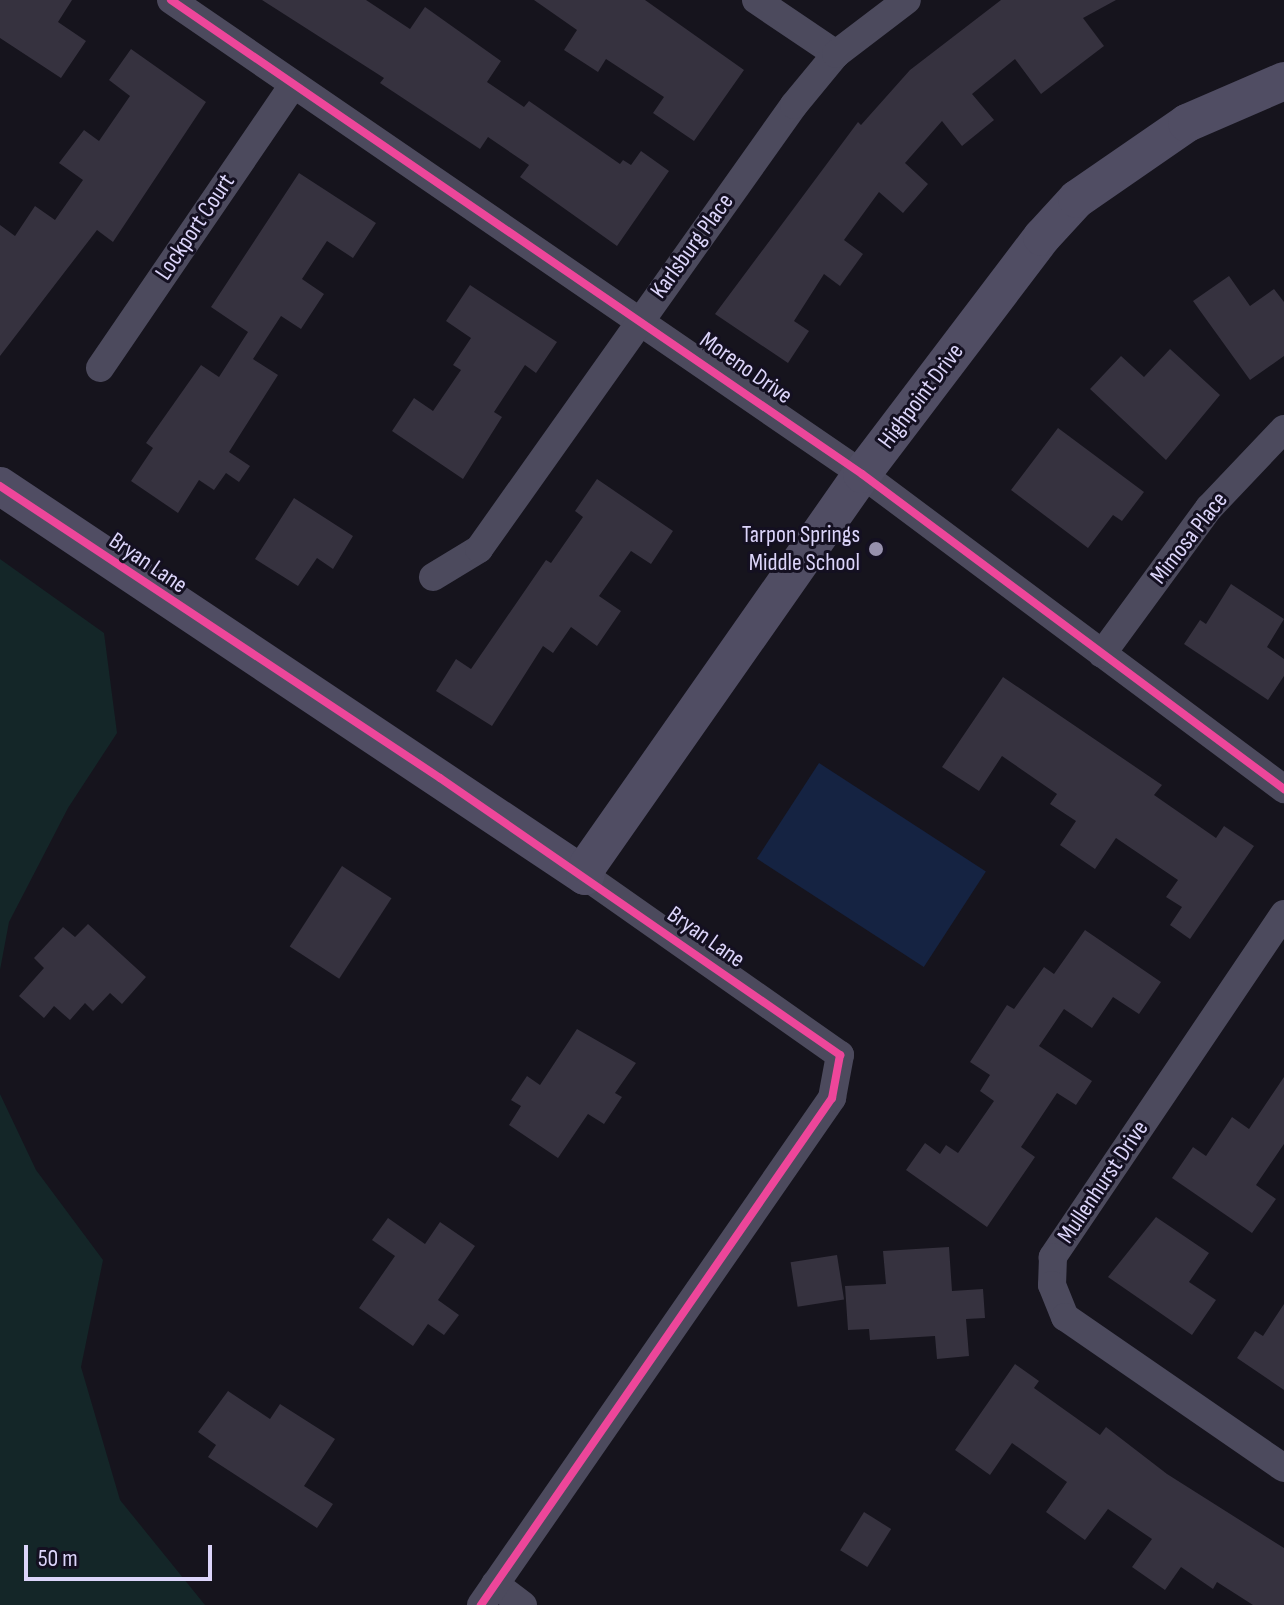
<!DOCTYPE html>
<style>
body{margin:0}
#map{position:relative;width:1284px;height:1605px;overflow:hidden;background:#16141d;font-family:"Sofia Sans Condensed",sans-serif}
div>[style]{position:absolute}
.green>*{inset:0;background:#142628}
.water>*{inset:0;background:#152342;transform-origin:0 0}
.building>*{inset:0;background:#36323f;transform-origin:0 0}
.street>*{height:28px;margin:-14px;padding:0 14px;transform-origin:14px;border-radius:14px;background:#4c4a5d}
.secondary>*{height:38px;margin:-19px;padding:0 19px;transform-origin:19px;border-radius:19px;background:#504d63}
.cycleway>*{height:8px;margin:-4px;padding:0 4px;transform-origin:4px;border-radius:4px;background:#ed469a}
.dots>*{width:22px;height:22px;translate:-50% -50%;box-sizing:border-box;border:4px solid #141021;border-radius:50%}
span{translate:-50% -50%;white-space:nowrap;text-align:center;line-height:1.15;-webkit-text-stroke:6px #141021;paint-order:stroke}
.street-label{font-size:24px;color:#dcd5fa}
.poi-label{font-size:24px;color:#dcd5fa}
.right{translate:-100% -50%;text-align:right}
.scale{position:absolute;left:24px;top:1545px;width:188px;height:36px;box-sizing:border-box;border:4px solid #dcd5fa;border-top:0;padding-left:10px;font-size:24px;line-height:28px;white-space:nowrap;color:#dcd5fa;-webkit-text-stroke:6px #141021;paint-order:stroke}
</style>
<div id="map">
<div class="green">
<div style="clip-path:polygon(0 559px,104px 633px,117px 733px,68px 808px,9px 922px,0 970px)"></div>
<div style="clip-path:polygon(0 1094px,36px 1170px,103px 1260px,81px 1367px,120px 1500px,205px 1605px,0 1605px)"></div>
</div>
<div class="water">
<div style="left:819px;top:763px;width:199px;height:114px;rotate:33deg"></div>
</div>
<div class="building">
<div style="clip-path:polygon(0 0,72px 0,58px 22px,86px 41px,61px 78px,0 38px)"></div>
<div style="clip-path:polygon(262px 0,366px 0,410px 29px,425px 7px,501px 61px,487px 82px,524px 107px,529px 101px,620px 164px,623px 160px,631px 165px,641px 151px,669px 171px,617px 246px,520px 177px,529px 165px,488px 137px,480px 149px,380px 83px,384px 78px)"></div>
<div style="clip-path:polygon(534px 0,645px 0,744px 70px,694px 141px,653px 113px,664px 97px,606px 59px,598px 72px,564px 50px,577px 30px)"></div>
<div style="clip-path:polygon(1001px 0,1116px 0,1083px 18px,1104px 46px,1041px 94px,1015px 59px,972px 94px,994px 120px,962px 146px,942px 121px,905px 163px,928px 184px,903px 213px,879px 192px,844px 240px,863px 254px,840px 286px,824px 274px,794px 321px,809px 331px,788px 363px,715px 314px,858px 122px,861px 125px,910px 70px)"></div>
<div style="clip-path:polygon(131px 49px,206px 102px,113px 242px,97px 230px,0 356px,0 225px,15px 236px,35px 206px,55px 220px,83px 180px,59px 163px,84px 130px,99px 141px,130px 96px,109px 80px)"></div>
<div style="clip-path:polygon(299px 173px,376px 223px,353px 258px,327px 241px,302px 279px,324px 294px,301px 329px,281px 316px,253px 359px,278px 375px,229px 452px,250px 466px,239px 482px,226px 473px,214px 490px,199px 480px,178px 513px,131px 481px,153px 448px,146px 443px,201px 365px,219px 377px,248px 332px,211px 307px)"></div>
<div style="clip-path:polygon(1229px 276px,1250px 306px,1274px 289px,1284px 302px,1284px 356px,1250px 380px,1193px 301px)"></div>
<div style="clip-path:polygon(470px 285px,557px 342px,536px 373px,525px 365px,494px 412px,502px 417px,463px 479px,392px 431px,414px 398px,433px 411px,461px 370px,453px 365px,471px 338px,446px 321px)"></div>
<div style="clip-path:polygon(1170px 349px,1220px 395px,1166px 460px,1090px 389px,1121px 356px,1144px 377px)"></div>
<div style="clip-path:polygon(1058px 428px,1144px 492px,1122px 521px,1113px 515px,1088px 548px,1011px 490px)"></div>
<div style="clip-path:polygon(597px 479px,673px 531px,651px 564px,631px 551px,599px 596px,621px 611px,597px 646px,571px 627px,553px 653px,543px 646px,492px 726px,436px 691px,456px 659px,471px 669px,546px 560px,551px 563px,583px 517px,575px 511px)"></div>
<div style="clip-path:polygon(294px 498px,353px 536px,333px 569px,317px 558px,298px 586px,255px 559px)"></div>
<div style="clip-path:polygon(1231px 584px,1284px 619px,1267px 647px,1284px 659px,1284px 676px,1268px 700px,1184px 644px,1200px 620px,1206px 624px)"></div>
<div style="clip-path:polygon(1003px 677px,1162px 785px,1154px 795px,1216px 838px,1224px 826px,1254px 846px,1190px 939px,1170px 925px,1182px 907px,1166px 897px,1178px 880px,1116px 838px,1095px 869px,1060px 845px,1076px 821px,1050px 804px,1057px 794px,1002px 756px,979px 791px,942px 767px)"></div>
<div style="left:342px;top:866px;width:59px;height:96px;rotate:33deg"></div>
<div style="clip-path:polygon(88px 924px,146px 977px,122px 1004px,110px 993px,93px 1011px,85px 1003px,70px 1020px,54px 1006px,44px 1018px,19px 996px,44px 968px,34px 958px,63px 927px,75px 937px)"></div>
<div style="clip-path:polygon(1085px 930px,1161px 982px,1139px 1014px,1113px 997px,1092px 1028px,1064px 1009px,1039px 1046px,1092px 1081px,1076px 1105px,1057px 1093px,1021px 1147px,1035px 1157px,987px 1227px,906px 1170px,925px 1143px,940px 1154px,946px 1145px,958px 1153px,994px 1101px,980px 1091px,990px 1075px,970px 1062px,1007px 1005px,1014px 1009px,1044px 967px,1054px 974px)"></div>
<div style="clip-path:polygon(577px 1029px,636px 1063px,615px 1093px,622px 1097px,604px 1124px,588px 1114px,558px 1158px,509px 1125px,521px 1106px,511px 1100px,527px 1076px,540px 1085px)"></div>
<div style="clip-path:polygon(1284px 1077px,1284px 1144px,1256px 1185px,1276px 1199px,1252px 1233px,1172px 1178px,1193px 1147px,1206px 1156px,1232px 1117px,1249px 1129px)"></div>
<div style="clip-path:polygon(1156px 1217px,1209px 1253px,1189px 1282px,1216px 1300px,1192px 1335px,1108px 1277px)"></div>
<div style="clip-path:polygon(388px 1218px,425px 1244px,440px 1222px,475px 1246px,438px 1300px,459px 1315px,444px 1335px,428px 1324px,413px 1346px,359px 1308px,395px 1256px,372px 1240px)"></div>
<div style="clip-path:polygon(949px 1247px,952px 1291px,983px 1289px,985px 1318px,966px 1319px,969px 1356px,937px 1359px,935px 1336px,870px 1340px,869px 1329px,848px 1330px,845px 1286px,886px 1284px,883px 1251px)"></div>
<div style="left:837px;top:1255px;width:45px;height:47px;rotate:81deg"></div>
<div style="clip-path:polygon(1284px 1304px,1284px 1390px,1237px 1358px,1255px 1331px,1263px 1336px)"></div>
<div style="clip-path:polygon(1015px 1364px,1039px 1381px,1034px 1388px,1100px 1435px,1106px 1427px,1167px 1474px,1284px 1548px,1284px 1605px,1253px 1605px,1217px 1582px,1213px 1589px,1181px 1567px,1165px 1590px,1132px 1567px,1152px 1539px,1108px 1509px,1085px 1540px,1046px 1512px,1067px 1482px,1012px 1443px,990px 1475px,955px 1450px)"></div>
<div style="clip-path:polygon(228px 1391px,270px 1419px,280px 1404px,335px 1439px,304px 1486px,333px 1504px,317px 1528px,208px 1457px,216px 1445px,198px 1432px)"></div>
<div style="left:864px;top:1512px;width:32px;height:45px;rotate:32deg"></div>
</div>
<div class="street">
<div style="left:171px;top:0;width:838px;rotate:34.45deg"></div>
<div style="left:862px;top:474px;width:527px;rotate:36.74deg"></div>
<div style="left:756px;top:0;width:97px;rotate:34deg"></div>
<div style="left:100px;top:368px;width:340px;rotate:-55.7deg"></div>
<div style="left:433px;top:577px;width:54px;rotate:-31.3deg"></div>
<div style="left:479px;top:549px;width:544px;rotate:-54.65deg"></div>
<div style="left:794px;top:105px;width:66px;rotate:-50.5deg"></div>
<div style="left:836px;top:54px;width:89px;rotate:-37.3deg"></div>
<div style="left:1102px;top:654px;width:181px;rotate:-53.8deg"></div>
<div style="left:1209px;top:508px;width:109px;rotate:-46.5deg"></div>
<div style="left:1284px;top:914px;width:414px;rotate:124deg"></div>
<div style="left:1053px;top:1257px;width:28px;rotate:92deg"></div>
<div style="left:1052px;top:1285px;width:35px;rotate:68deg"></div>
<div style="left:1065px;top:1317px;width:266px;rotate:34.6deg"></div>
<div style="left:495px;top:1584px;width:35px;rotate:37deg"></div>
<div style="left:481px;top:1605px;width:617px;rotate:-55.3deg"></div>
<div style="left:832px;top:1098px;width:44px;rotate:-79.5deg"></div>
<div style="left:840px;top:1055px;width:312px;rotate:-144.9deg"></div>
</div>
<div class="secondary">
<div style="left:0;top:486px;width:703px;rotate:33.69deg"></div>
<div style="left:585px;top:876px;width:11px;rotate:-75deg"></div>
<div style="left:588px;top:865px;width:477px;rotate:-55deg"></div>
<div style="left:862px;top:474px;width:298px;rotate:-52.8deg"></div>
<div style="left:1042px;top:237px;width:52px;rotate:-47.4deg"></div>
<div style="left:1077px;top:199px;width:134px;rotate:-34.6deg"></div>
<div style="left:1187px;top:123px;width:106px;rotate:-23.4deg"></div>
</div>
<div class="cycleway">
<div style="left:171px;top:0;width:838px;rotate:34.45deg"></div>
<div style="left:862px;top:474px;width:527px;rotate:36.74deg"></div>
<div style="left:0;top:486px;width:528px;rotate:33.57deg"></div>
<div style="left:440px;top:778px;width:487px;rotate:34.7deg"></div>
<div style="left:840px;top:1055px;width:44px;rotate:100.5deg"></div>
<div style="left:832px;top:1098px;width:617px;rotate:124.7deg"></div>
</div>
<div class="dots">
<div style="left:876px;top:549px;background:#9791ad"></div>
</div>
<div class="street-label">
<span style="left:195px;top:227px;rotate:-56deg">Lockport Court</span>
<span style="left:692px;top:246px;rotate:-54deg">Karlsburg Place</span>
<span style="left:746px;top:368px;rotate:35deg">Moreno Drive</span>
<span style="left:921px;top:396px;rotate:-53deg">Highpoint Drive</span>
<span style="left:1189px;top:538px;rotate:-52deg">Mimosa Place</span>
<span style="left:148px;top:563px;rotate:34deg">Bryan Lane</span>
<span style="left:706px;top:937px;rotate:35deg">Bryan Lane</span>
<span style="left:1103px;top:1182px;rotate:-56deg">Mullenhurst Drive</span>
</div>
<div class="poi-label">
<span class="right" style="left:860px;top:549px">Tarpon Springs<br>Middle School</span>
</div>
<div class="scale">50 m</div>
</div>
